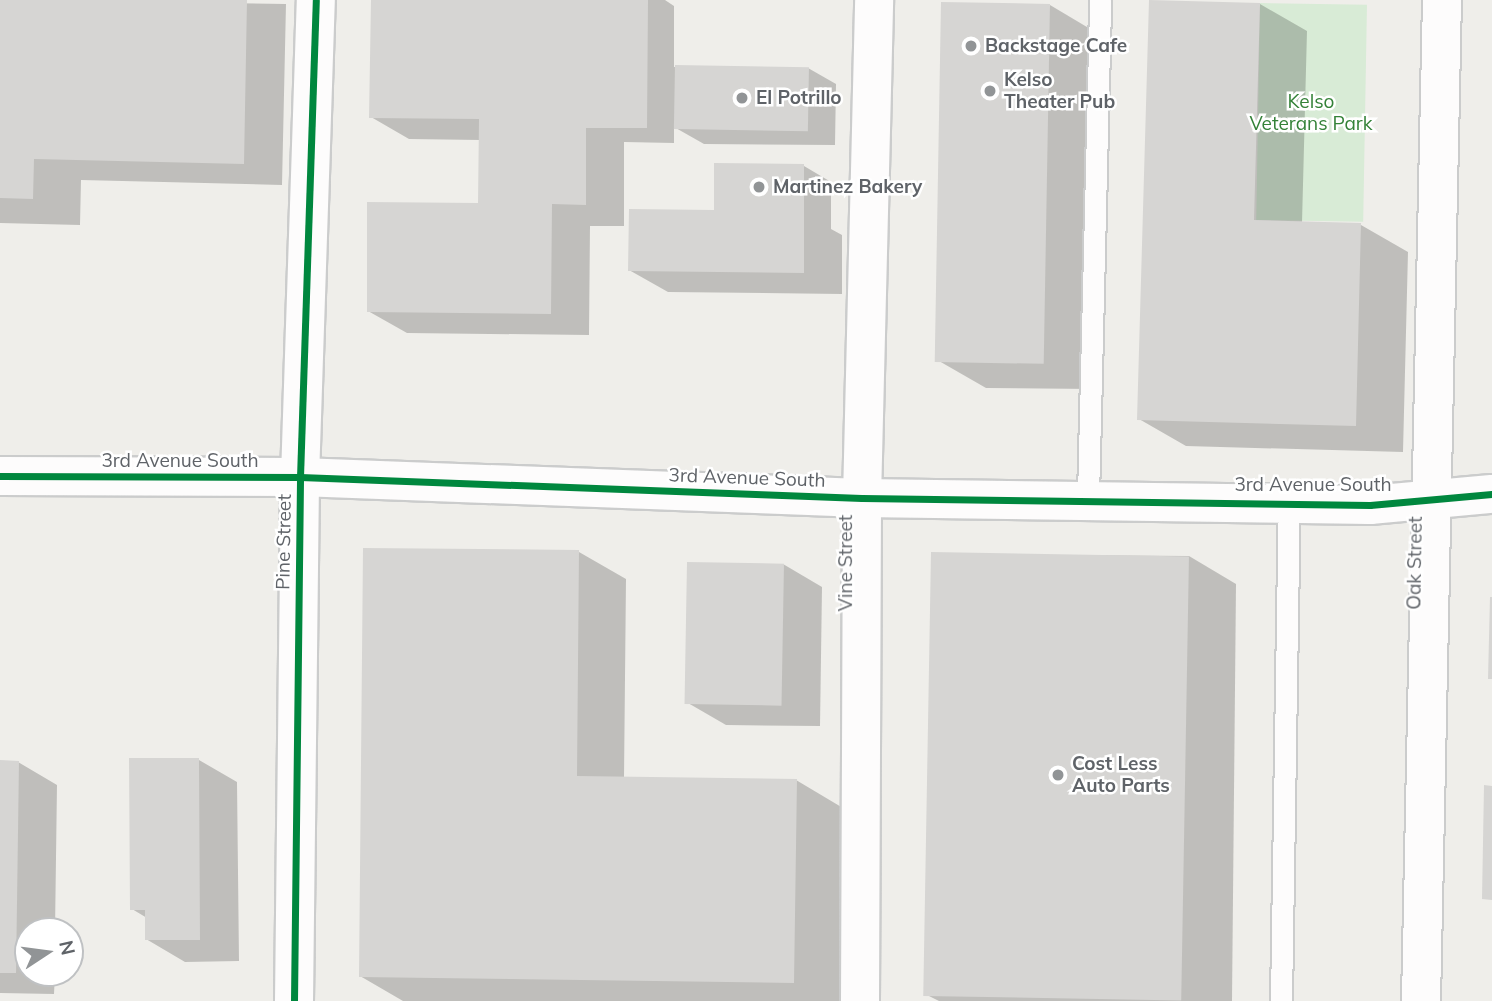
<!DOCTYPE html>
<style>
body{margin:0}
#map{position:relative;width:1492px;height:1001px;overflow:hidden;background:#efeeea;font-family:Mulish,sans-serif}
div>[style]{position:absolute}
.green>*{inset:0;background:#d8ebd6;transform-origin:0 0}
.shadow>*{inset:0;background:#0003}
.building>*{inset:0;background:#d6d5d3;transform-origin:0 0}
.roads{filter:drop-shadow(2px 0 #cbcccc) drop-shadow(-2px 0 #cbcccc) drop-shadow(0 2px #cbcccc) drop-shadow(0 -2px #cbcccc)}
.service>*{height:21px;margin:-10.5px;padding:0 10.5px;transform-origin:10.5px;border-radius:10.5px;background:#fdfcfc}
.minor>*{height:38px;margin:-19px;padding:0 19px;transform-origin:19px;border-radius:19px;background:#fdfcfc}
.cycleway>*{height:7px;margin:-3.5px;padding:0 3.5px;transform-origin:3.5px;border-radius:3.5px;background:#00873e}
.dots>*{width:19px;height:19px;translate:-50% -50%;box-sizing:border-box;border:4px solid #fff;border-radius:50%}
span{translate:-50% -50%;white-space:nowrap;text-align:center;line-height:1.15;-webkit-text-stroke:5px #fff;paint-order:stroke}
.poi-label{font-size:19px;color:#5f6368;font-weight:700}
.left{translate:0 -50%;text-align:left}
.park-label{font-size:19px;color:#348238}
.street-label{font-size:19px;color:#5f6368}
.north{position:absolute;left:14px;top:917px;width:70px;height:70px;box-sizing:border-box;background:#fff;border:2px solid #bfc1c3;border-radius:50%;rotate:77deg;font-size:19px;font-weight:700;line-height:28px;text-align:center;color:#5f6368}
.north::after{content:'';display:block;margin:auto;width:24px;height:32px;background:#919496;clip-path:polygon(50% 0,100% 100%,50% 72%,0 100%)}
</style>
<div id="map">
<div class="green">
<div style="left:1260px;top:3px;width:107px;height:217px;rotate:1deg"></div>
</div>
<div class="shadow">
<div style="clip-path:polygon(0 0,286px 4px,282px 185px,81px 180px,80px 225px,0 223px)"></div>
<div style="clip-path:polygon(372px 0,665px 0,674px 6px,674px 67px,808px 68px,836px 84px,835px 145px,704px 144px,674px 127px,674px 143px,624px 142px,624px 226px,590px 226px,589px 335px,407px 333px,368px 311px,480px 205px,480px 140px,409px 139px,371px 117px)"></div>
<div style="clip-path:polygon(1260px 4px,1307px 31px,1302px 223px,1361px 225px,1408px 252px,1403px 452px,1186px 446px,1139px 419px)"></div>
<div style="clip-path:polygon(1050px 5px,1097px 33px,1093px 389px,986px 388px,939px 361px)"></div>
<div style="clip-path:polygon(716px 165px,804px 166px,831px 182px,831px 229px,842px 235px,842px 294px,668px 292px,629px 270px,720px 212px)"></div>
<div style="clip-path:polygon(579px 552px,626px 579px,624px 779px,796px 780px,843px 808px,841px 1001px,403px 1001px,360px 976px)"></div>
<div style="clip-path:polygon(932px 554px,1189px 556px,1236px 584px,1232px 1001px,939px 1001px,927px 995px)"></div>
<div style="clip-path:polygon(783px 564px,822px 587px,820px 726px,726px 725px,688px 703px)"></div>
<div style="clip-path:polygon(199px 760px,237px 782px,239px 961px,185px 962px,146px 939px,147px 918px,132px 909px)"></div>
<div style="clip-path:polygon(0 762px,18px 762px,57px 785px,55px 931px,28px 931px,28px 973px,55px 973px,54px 994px,0 993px)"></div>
</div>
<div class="building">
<div style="clip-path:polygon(0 0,247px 0,244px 164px,34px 159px,33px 199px,0 198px)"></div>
<div style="clip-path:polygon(371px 0,648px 0,647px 128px,586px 128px,586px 205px,552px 204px,551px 314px,367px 312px,367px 202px,478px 203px,479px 119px,369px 118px)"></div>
<div style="clip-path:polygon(1149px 0,1260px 3px,1254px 220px,1361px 223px,1356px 426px,1137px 420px)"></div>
<div style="left:941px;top:2px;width:109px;height:360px;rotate:1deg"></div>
<div style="left:675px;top:65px;width:134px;height:64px;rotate:1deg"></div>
<div style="clip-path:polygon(714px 163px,804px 164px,804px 273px,628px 271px,629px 209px,714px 210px)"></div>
<div style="clip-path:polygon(363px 548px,579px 550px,577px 776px,797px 779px,794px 983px,359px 977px)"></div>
<div style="left:931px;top:552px;width:258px;height:444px;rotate:1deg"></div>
<div style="left:687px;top:562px;width:97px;height:142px;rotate:1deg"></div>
<div style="clip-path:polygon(1490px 597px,1492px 597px,1492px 679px,1488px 679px)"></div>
<div style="clip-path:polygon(129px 758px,199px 758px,200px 940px,145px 940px,145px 910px,130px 910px)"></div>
<div style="clip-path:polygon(0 760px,19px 761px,16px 973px,0 973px)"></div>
<div style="clip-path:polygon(1484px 785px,1492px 786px,1492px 900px,1482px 899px)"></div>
</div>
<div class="roads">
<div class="service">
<div style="left:1088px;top:497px;width:497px;rotate:-88.6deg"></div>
<div style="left:1281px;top:1001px;width:499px;rotate:-89.1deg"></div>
</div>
<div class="minor">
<div style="left:0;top:476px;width:300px;rotate:0.2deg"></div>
<div style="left:300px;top:477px;width:562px;rotate:2.14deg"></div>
<div style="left:862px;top:498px;width:508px;rotate:0.79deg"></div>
<div style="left:1370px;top:505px;width:122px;rotate:-5.2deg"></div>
<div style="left:294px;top:1001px;width:524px;rotate:-89.34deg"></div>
<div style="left:300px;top:477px;width:477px;rotate:-88.1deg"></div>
<div style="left:860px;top:1001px;width:503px;rotate:-89.77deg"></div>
<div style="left:862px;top:498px;width:498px;rotate:-88.6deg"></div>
<div style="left:1421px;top:1001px;width:1001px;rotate:-88.8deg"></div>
</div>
</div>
<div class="cycleway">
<div style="left:0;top:476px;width:300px;rotate:0.2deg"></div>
<div style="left:300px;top:477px;width:562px;rotate:2.14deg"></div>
<div style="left:862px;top:498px;width:508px;rotate:0.79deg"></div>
<div style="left:1370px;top:505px;width:122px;rotate:-5.2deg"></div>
<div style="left:294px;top:1001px;width:524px;rotate:-89.34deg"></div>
<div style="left:300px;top:477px;width:477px;rotate:-88.1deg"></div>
</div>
<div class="dots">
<div style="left:971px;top:46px;background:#919496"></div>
<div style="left:990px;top:91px;background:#919496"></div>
<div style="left:742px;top:98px;background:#919496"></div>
<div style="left:759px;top:187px;background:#919496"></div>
<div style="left:1058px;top:775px;background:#919496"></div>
</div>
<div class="poi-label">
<span class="left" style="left:985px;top:46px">Backstage Cafe</span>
<span class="left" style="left:1004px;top:91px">Kelso<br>Theater Pub</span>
<span class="left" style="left:756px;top:98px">El Potrillo</span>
<span class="left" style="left:773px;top:187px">Martinez Bakery</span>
<span class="left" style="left:1072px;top:775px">Cost Less<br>Auto Parts</span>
</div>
<div class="park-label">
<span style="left:1311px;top:113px">Kelso<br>Veterans Park</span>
</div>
<div class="street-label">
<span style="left:180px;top:461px">3rd Avenue South</span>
<span style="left:747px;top:478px;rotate:2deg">3rd Avenue South</span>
<span style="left:1313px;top:485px">3rd Avenue South</span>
<span style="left:284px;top:542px;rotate:-89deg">Pine Street</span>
<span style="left:846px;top:563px;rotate:-90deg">Vine Street</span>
<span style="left:1415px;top:563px;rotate:-89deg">Oak Street</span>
</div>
<div class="north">N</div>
</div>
